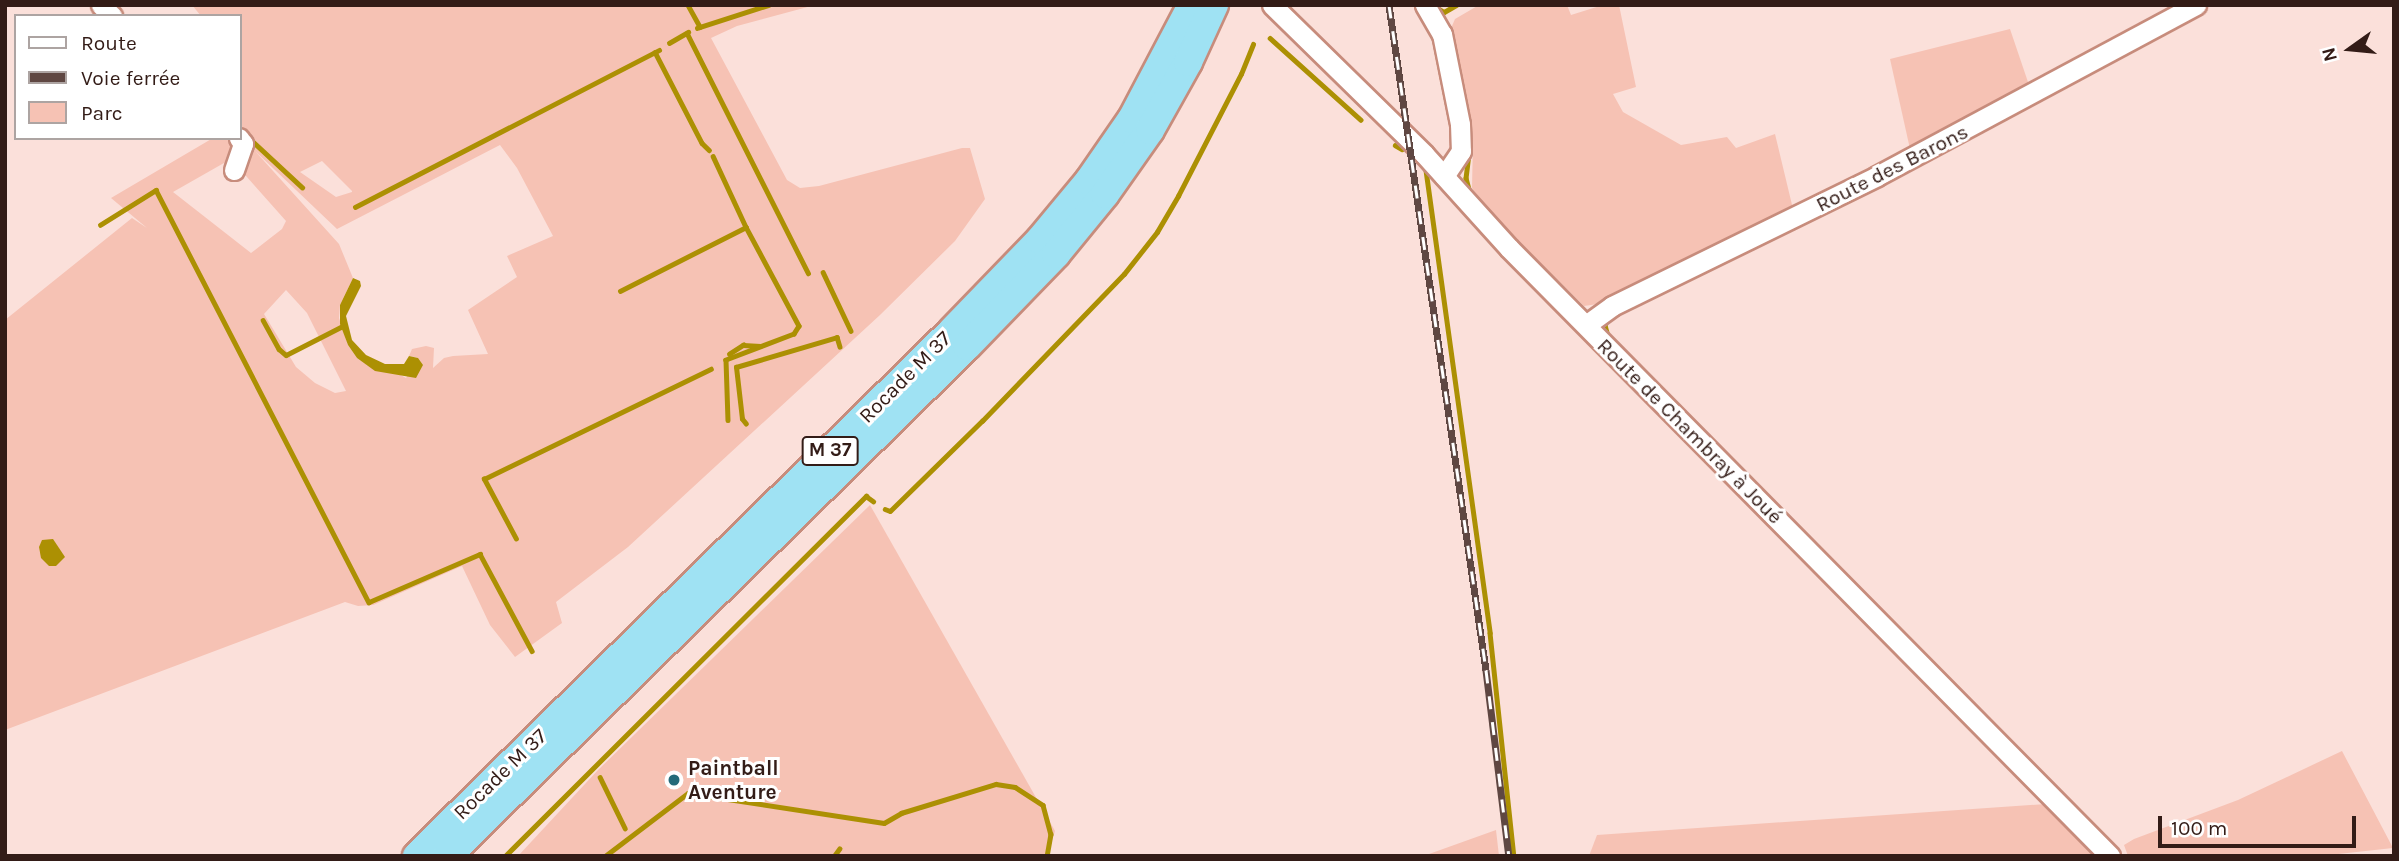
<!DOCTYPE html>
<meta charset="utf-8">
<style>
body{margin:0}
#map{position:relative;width:2399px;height:861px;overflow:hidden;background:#fbe0da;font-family:Karla,sans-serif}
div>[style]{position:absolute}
.green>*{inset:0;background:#f6c2b4}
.water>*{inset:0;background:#ac9003}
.stream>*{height:4.5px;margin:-2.25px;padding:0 2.25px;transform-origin:2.25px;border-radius:2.25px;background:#ac9003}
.roads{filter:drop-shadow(2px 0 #c78c7c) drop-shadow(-2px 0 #c78c7c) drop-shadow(0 2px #c78c7c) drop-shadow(0 -2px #c78c7c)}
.minor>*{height:19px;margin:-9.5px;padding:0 9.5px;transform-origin:9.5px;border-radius:9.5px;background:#fff}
.highway>*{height:28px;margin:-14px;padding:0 14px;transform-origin:14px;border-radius:14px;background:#9fe2f3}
.rail>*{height:7px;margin-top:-3.5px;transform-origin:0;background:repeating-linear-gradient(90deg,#fff 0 13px,#5f4742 0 26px);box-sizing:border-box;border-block:2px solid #5f4742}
.dots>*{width:19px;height:19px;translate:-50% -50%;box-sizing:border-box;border:4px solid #fff;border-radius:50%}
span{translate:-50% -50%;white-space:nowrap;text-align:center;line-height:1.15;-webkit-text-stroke:6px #fff;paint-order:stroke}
.shield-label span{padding:2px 5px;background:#fff;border:2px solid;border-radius:5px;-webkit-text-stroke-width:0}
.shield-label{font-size:19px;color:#331c17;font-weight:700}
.street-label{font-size:21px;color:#331c17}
.poi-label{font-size:21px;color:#331c17;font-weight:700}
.left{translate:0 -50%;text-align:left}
.frame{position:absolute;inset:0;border:7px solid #331c17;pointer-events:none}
.legend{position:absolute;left:14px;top:14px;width:228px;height:126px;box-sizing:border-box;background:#fff;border:2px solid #ada4a2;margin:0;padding:9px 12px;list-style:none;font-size:21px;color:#331c17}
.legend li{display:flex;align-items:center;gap:14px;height:35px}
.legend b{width:35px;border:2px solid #ada4a2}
.north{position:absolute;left:2315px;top:14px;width:70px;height:70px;-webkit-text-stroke:5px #fff;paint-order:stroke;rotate:255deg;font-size:19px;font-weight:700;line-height:28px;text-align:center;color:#331c17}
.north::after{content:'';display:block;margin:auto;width:24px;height:32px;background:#331c17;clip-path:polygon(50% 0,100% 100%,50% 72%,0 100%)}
.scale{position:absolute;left:2158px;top:816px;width:198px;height:32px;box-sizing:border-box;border:4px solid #331c17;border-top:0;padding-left:9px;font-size:21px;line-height:24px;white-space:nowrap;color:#331c17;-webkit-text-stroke:5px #fff;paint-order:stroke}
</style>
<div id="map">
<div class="green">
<div style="clip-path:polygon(evenodd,192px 5px,815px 5px,737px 26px,711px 38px,787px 180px,800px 188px,819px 186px,962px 148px,970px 148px,985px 199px,955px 241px,880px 315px,628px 547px,556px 602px,562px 623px,515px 657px,490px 625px,462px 566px,373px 605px,358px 606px,345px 602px,5px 730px,5px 320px,132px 218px,147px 228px,111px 198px,213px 138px,240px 138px,240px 16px,201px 16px,192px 5px,500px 145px,517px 168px,553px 236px,507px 256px,517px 277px,468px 310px,488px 354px,453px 356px,444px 358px,433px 368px,434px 348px,426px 346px,412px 349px,409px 356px,418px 358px,406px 378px,397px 373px,375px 370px,357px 358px,348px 345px,339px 318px,340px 305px,353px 278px,339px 244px,255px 151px,337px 229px,500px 145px,192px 5px,231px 159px,286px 221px,282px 229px,251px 253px,173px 192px,231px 159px,192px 5px,322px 161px,352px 191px,352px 192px,336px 197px,300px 172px,322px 161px,192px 5px,286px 290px,307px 313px,346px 391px,335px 393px,315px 383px,296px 367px,264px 314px,286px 290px)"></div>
<div style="clip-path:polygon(1479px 5px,1567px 5px,1571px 15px,1603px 5px,1619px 5px,1636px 87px,1613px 94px,1623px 112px,1681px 145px,1727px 137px,1736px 148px,1775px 134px,1793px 209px,1598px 304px,1584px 306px,1482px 205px,1472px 188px,1473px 140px,1452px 26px,1455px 19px)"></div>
<div style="clip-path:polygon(2010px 29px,2029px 85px,1910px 149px,1890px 59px)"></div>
<div style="clip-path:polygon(870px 505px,1055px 831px,1047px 856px,518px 856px,598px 770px)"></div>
<div style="clip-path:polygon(2342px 751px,2393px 848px,2320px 856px,2128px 856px,2124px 845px,2134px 839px,2238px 800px)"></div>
<div style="clip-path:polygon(2046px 804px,2100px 856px,1589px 856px,1597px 835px)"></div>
<div style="clip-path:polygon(1496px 830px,1499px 856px,1419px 856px,1429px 854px)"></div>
</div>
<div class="water">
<div style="clip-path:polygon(353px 278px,360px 281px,361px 286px,346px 316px,352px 340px,366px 355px,385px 364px,404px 364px,409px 356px,418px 358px,423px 365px,416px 378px,375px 371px,357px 358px,348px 345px,340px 324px,340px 305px)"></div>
<div style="clip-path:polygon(53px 539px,65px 557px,56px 566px,49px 566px,41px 558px,39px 547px,42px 540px)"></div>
</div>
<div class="stream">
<div style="left:688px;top:5px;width:25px;rotate:61deg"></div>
<div style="left:1436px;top:7px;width:9px;rotate:32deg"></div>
<div style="left:1444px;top:12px;width:14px;rotate:-30deg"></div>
<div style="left:697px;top:28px;width:75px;rotate:-17.9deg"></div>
<div style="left:687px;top:33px;width:269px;rotate:63.2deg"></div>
<div style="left:1270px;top:38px;width:122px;rotate:42deg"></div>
<div style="left:669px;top:43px;width:22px;rotate:-30deg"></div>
<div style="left:655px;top:52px;width:102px;rotate:62.7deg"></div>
<div style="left:702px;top:143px;width:10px;rotate:45deg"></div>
<div style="left:248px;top:137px;width:74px;rotate:42.8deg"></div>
<div style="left:1395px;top:145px;width:8px;rotate:30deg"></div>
<div style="left:1469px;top:154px;width:24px;rotate:97deg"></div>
<div style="left:1466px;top:178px;width:16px;rotate:75deg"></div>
<div style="left:713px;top:156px;width:78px;rotate:65.1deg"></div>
<div style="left:1426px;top:170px;width:467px;rotate:82.1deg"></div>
<div style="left:1490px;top:633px;width:224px;rotate:83.9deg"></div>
<div style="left:355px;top:207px;width:342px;rotate:-27.3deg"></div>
<div style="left:100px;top:225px;width:66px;rotate:-32deg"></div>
<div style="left:156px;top:190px;width:464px;rotate:62.7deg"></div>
<div style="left:369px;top:602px;width:121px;rotate:-23.4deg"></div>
<div style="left:480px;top:554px;width:110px;rotate:61.8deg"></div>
<div style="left:823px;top:272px;width:65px;rotate:64.6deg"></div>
<div style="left:620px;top:291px;width:141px;rotate:-26.9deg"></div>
<div style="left:746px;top:227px;width:112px;rotate:61.8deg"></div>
<div style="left:799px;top:326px;width:9px;rotate:122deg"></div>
<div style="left:794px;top:334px;width:73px;rotate:159.1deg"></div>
<div style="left:726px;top:360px;width:60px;rotate:88.1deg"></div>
<div style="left:1608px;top:319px;width:7px;rotate:117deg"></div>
<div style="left:1605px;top:325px;width:11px;rotate:75deg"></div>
<div style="left:263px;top:320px;width:33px;rotate:61deg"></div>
<div style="left:279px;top:349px;width:9px;rotate:41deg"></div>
<div style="left:286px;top:355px;width:62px;rotate:-27deg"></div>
<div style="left:729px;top:354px;width:17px;rotate:-33deg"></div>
<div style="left:743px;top:345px;width:17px;rotate:3deg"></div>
<div style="left:746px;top:424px;width:6px;rotate:-129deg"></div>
<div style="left:742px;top:419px;width:52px;rotate:-96.6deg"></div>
<div style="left:736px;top:367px;width:105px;rotate:-16.5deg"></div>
<div style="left:837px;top:337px;width:10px;rotate:73deg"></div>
<div style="left:885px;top:509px;width:5px;rotate:22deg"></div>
<div style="left:890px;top:511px;width:129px;rotate:-44.4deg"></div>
<div style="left:982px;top:421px;width:204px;rotate:-46deg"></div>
<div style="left:1124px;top:274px;width:53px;rotate:-51.8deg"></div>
<div style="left:1157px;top:232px;width:42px;rotate:-59.7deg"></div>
<div style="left:1178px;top:196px;width:137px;rotate:-62.7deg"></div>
<div style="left:1241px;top:74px;width:32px;rotate:-68deg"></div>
<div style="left:516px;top:539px;width:68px;rotate:-118.1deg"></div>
<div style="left:484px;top:479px;width:252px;rotate:-25.9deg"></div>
<div style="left:600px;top:777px;width:57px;rotate:63.9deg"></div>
<div style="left:505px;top:856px;width:510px;rotate:-44.92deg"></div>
<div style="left:866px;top:496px;width:9px;rotate:36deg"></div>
<div style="left:605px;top:856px;width:104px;rotate:-37.2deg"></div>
<div style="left:688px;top:793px;width:198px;rotate:8.7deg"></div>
<div style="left:884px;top:823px;width:20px;rotate:-30deg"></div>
<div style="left:901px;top:813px;width:99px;rotate:-17deg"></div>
<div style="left:996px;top:784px;width:19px;rotate:9deg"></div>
<div style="left:1015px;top:787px;width:33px;rotate:33deg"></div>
<div style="left:1043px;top:805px;width:30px;rotate:75deg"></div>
<div style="left:1051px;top:834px;width:22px;rotate:100deg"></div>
<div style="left:834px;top:856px;width:9px;rotate:-54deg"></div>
</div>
<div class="roads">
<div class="minor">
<div style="left:101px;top:5px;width:16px;rotate:45deg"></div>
<div style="left:1272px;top:5px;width:213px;rotate:44.4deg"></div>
<div style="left:1424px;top:154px;width:127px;rotate:47.9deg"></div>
<div style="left:1509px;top:248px;width:855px;rotate:45.33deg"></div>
<div style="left:1425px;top:5px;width:34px;rotate:60deg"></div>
<div style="left:1442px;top:34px;width:92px;rotate:78.7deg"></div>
<div style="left:1460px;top:124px;width:27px;rotate:88deg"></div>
<div style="left:1461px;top:151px;width:30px;rotate:124deg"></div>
<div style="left:234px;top:170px;width:28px;rotate:-71deg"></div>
<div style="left:243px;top:144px;width:7px;rotate:-124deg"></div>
<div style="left:1586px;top:325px;width:32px;rotate:-36deg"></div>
<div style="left:1612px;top:306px;width:295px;rotate:-26.1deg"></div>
<div style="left:1877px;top:176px;width:362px;rotate:-28.2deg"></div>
</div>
<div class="highway">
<div style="left:417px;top:856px;width:750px;rotate:-44.46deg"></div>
<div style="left:952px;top:331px;width:127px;rotate:-46deg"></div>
<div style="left:1040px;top:240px;width:77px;rotate:-50.3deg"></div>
<div style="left:1089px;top:181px;width:75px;rotate:-55.3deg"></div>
<div style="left:1132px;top:119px;width:129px;rotate:-62.2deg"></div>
<div style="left:447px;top:856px;width:728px;rotate:-44.44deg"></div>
<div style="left:967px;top:346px;width:128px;rotate:-45.9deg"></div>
<div style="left:1056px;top:254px;width:77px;rotate:-50.8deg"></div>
<div style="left:1105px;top:194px;width:78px;rotate:-54.9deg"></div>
<div style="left:1150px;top:130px;width:78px;rotate:-60.8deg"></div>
<div style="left:1188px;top:62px;width:63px;rotate:-65.5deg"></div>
</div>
</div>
<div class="rail">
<div style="left:1389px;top:5px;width:672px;rotate:81.7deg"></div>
<div style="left:1486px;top:670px;width:187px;rotate:83deg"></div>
</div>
<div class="dots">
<div style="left:674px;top:780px;background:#246a79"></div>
</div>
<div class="shield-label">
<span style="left:830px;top:451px">M 37</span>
</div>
<div class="street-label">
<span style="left:1892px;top:168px;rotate:-27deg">Route des Barons</span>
<span style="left:905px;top:377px;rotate:-45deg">Rocade M 37</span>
<span style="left:1690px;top:431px;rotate:45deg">Route de Chambray à Joué</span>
<span style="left:500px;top:774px;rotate:-44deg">Rocade M 37</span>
</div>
<div class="poi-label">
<span class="left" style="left:688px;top:780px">Paintball<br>Aventure</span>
</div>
<div class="frame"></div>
<ul class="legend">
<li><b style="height:9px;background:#fff"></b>Route</li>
<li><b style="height:9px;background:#5f4742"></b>Voie ferrée</li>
<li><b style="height:19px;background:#f6c2b4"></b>Parc</li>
</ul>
<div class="north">N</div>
<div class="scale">100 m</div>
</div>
